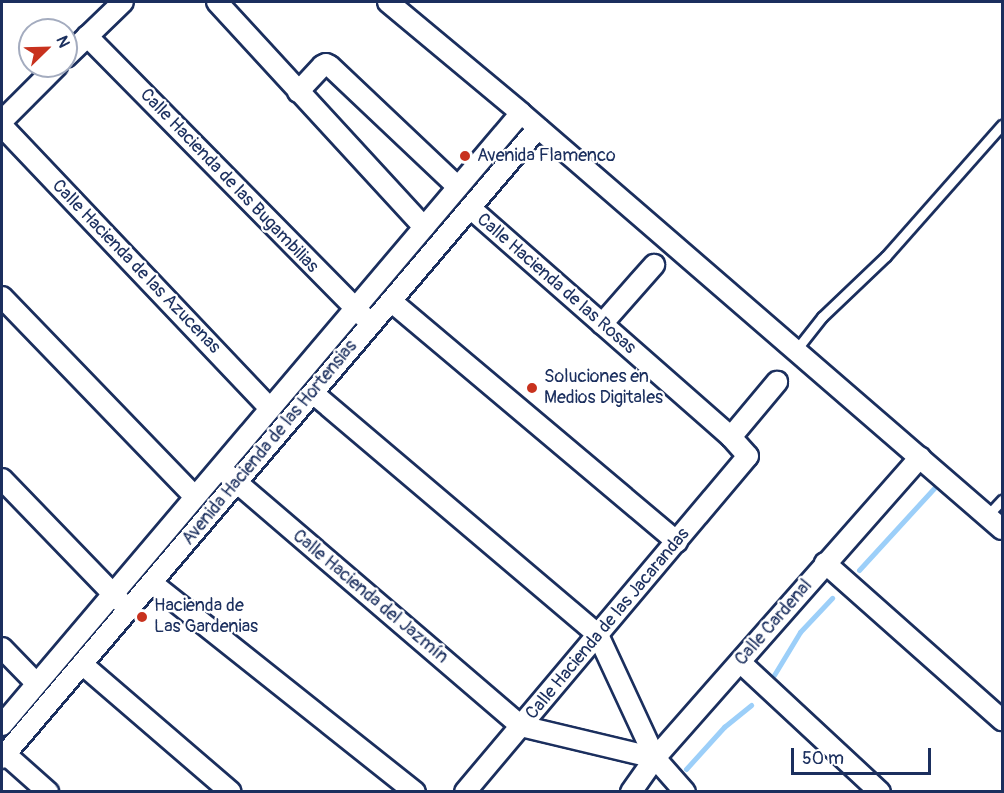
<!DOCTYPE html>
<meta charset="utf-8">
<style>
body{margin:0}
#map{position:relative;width:1004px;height:793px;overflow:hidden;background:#fff;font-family:Pangolin,sans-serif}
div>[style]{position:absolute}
.stream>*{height:5px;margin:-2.5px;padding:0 2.5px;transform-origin:2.5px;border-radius:2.5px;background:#9ccff9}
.roads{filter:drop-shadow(2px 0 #1b2f5e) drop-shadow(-2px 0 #1b2f5e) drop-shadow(0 2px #1b2f5e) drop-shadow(0 -2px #1b2f5e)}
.service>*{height:9px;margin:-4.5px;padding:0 4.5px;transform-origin:4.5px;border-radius:4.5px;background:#fff}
.minor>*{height:20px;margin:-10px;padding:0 10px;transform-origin:10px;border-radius:10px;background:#fff}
.dots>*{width:16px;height:16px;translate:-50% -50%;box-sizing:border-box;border:3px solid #fff;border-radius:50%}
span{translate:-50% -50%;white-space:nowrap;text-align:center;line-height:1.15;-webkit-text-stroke:4.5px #fff;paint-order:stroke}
.poi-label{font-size:18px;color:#1b2f5e}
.left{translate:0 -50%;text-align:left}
.street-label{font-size:18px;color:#1b2f5e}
.frame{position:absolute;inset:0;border:3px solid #1b2f5e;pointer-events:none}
.north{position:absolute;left:18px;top:18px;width:60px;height:60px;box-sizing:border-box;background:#fff;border:2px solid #a4acbf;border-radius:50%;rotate:67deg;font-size:16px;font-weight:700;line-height:24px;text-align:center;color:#1b2f5e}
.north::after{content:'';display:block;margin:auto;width:21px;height:27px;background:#c8321e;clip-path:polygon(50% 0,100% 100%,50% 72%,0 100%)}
.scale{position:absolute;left:791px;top:748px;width:140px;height:27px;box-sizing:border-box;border:3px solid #1b2f5e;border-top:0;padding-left:8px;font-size:18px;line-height:21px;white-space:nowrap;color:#1b2f5e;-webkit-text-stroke:4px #fff;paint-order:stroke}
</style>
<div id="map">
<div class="stream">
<div style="left:859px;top:570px;width:114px;rotate:-47.5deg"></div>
<div style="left:774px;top:675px;width:50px;rotate:-58.8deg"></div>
<div style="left:800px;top:632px;width:47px;rotate:-46.7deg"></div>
<div style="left:686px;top:769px;width:57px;rotate:-47.9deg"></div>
<div style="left:724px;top:727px;width:35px;rotate:-39deg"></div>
</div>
<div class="roads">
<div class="service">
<div style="left:796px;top:350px;width:42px;rotate:-51.8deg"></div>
<div style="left:822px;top:317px;width:88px;rotate:-43.6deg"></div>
<div style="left:886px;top:256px;width:175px;rotate:-48.5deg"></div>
<div style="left:987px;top:516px;width:22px;rotate:-47deg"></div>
</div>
<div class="minor">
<div style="left:217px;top:2px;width:306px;rotate:47.4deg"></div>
<div style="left:388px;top:2px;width:173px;rotate:39.8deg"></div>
<div style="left:521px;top:113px;width:636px;rotate:40.86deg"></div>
<div style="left:87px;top:36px;width:396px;rotate:45.4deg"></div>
<div style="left:66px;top:57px;width:79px;rotate:-44deg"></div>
<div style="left:298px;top:92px;width:35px;rotate:-47deg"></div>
<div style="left:322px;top:66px;width:4px;rotate:-27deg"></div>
<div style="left:326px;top:64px;width:4px;rotate:27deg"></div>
<div style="left:330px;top:66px;width:176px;rotate:43.4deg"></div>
<div style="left:2px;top:121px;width:78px;rotate:-45deg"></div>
<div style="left:2px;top:126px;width:389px;rotate:46.5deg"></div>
<div style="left:2px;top:297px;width:278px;rotate:46deg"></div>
<div style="left:391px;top:301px;width:374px;rotate:40.1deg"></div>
<div style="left:602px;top:324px;width:79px;rotate:-48.6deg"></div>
<div style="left:313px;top:393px;width:374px;rotate:40.3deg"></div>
<div style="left:598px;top:635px;width:136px;rotate:65.1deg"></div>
<div style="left:655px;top:758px;width:45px;rotate:48.6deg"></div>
<div style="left:731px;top:437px;width:72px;rotate:-50.1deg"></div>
<div style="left:227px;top:474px;width:387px;rotate:40.6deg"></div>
<div style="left:521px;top:726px;width:138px;rotate:13.4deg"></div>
<div style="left:2px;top:479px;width:170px;rotate:46deg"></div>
<div style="left:825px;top:563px;width:237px;rotate:41.6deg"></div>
<div style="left:152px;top:583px;width:336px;rotate:38.5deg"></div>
<div style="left:2px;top:648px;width:49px;rotate:45.8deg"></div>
<div style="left:740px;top:662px;width:191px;rotate:42.9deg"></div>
<div style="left:82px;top:664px;width:196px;rotate:40.7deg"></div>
<div style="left:2px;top:725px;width:802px;rotate:-49.7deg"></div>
<div style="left:2px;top:751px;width:62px;rotate:41.7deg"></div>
<div style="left:2px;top:758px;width:827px;rotate:-49.61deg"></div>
<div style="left:465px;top:792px;width:439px;rotate:-49.9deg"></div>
<div style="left:748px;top:456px;width:25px;rotate:-132deg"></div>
<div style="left:731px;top:437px;width:347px;rotate:-138.7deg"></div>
<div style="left:631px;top:792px;width:42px;rotate:-54.8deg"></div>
<div style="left:655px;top:758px;width:401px;rotate:-48.6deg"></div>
</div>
</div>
<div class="dots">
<div style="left:465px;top:156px;background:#c8321e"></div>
<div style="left:532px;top:388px;background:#c8321e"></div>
<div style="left:142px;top:617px;background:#c8321e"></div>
</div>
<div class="poi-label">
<span class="left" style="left:477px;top:156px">Avenida Flamenco</span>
<span class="left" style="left:544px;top:388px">Soluciones en<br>Medios Digitales</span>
<span class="left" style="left:154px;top:617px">Hacienda de<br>Las Gardenias</span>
</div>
<div class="street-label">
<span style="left:229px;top:181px;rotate:46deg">Calle Hacienda de las Bugambilias</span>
<span style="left:136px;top:267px;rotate:46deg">Calle Hacienda de las Azucenas</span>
<span style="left:556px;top:284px;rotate:41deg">Calle Hacienda de las Rosas</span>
<span style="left:270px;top:443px;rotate:-50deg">Avenida Hacienda de las Hortensias</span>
<span style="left:370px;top:597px;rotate:40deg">Calle Hacienda del Jazmín</span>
<span style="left:774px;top:623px;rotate:-49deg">Calle Cardenal</span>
<span style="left:608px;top:624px;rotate:-50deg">Calle Hacienda de las Jacarandas</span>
</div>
<div class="frame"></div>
<div class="north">N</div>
<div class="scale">50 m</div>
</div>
